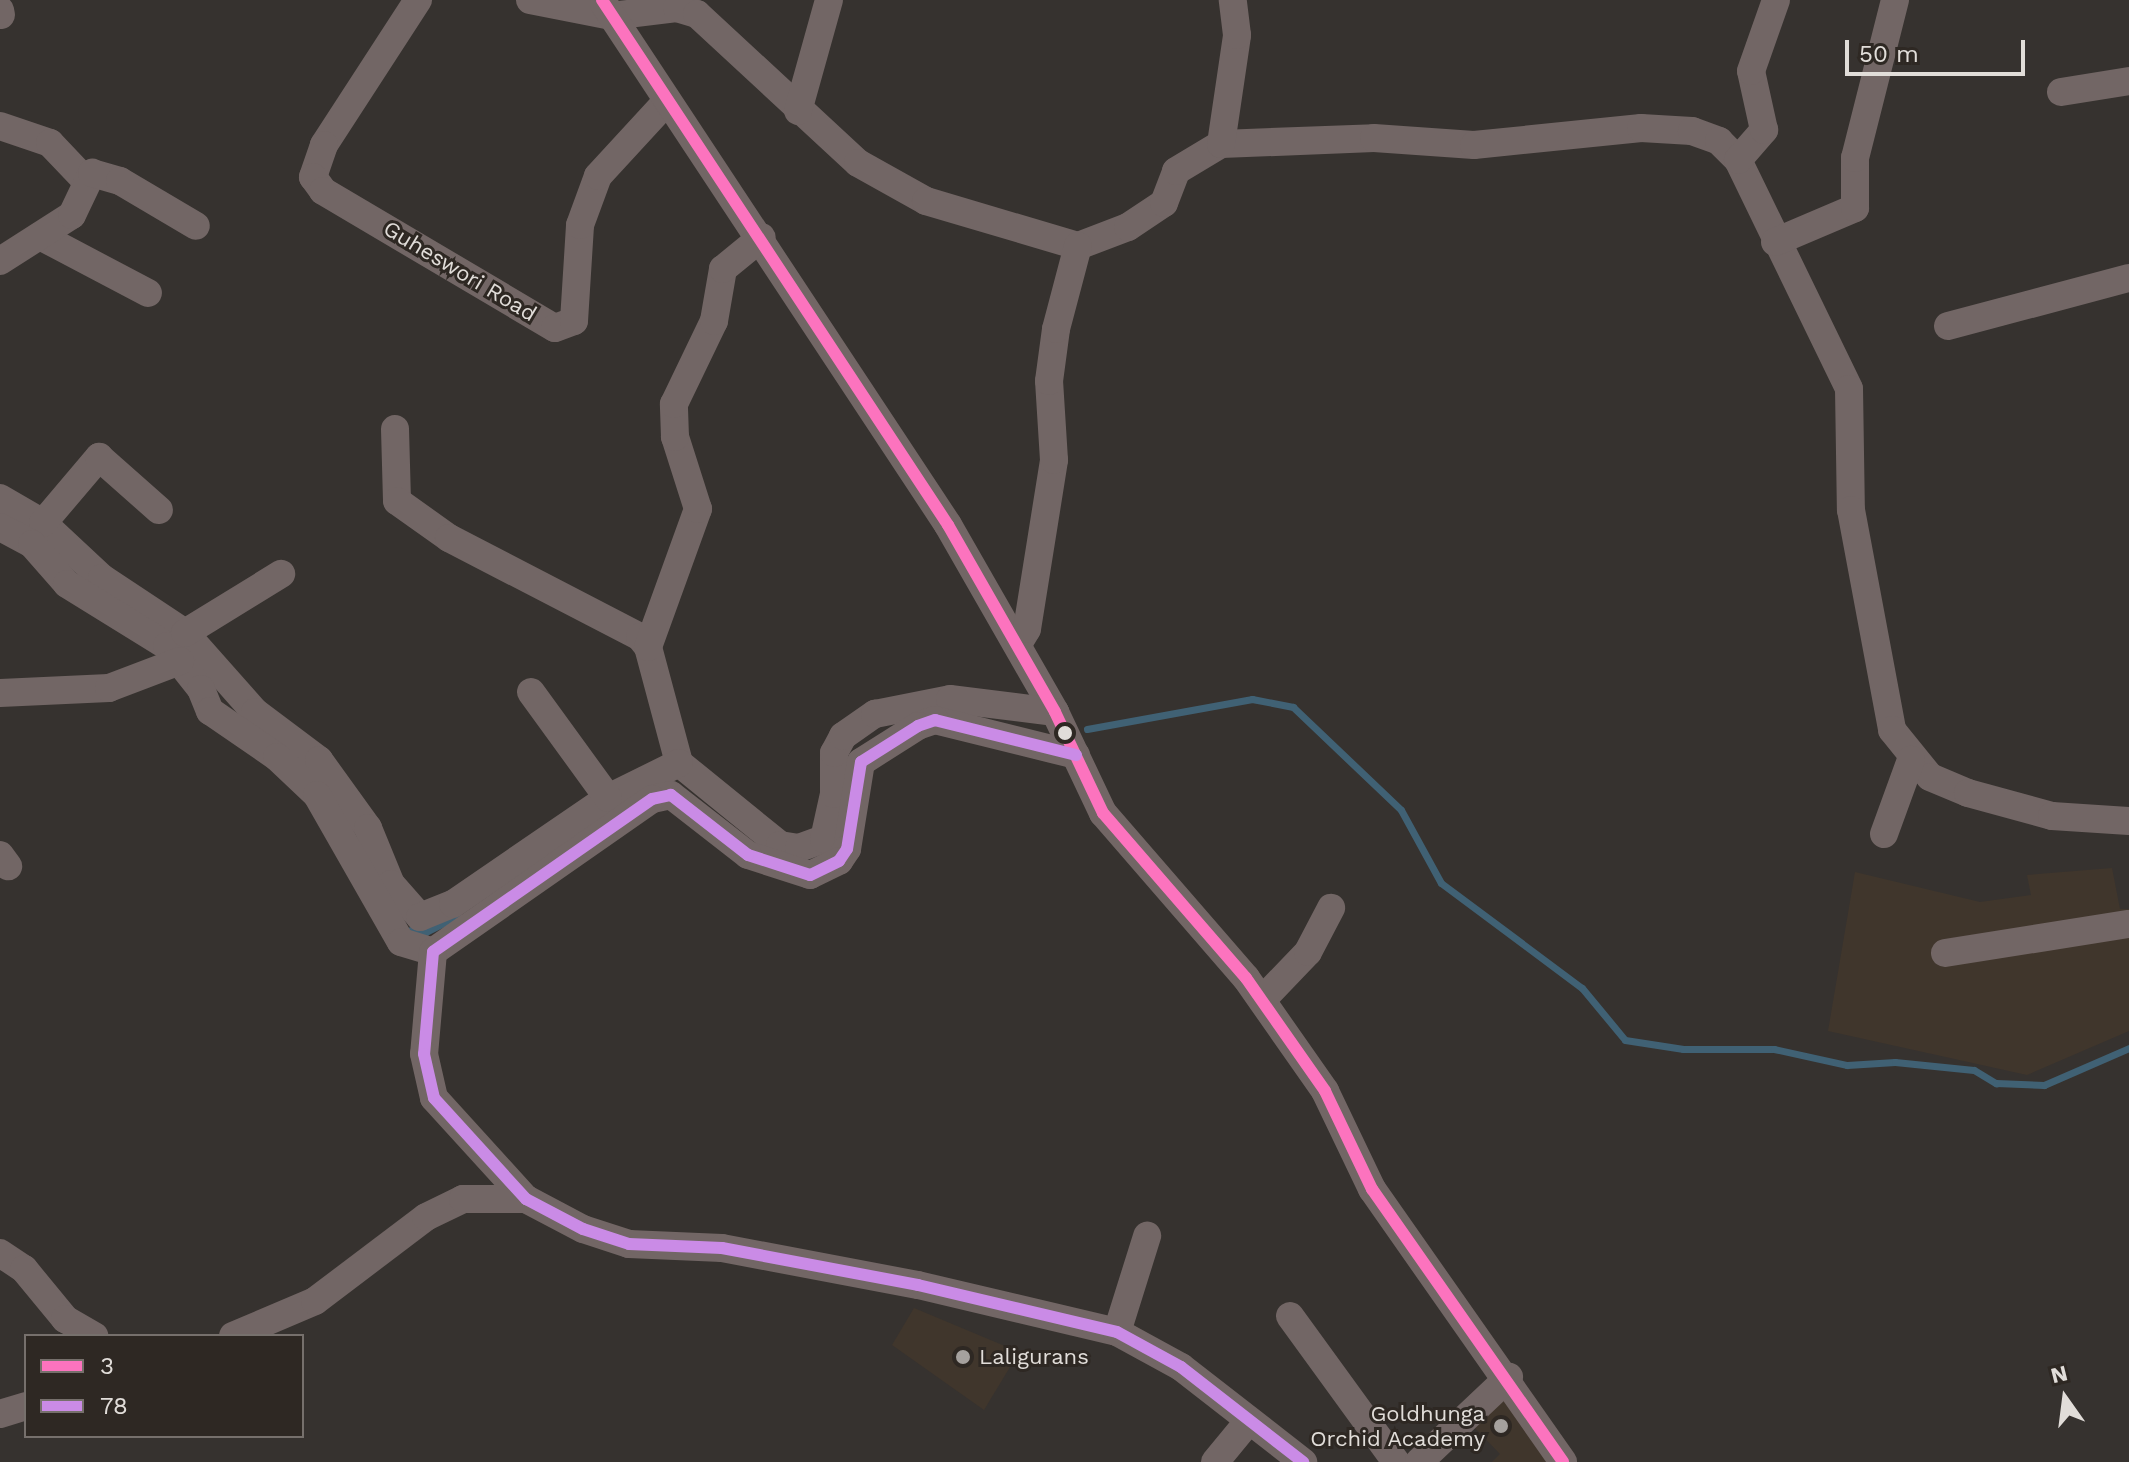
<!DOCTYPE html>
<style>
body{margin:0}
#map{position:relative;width:2129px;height:1462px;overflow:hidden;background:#36322f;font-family:"Work Sans",sans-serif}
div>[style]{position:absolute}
.built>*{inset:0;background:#40362c}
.stream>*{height:7px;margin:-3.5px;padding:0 3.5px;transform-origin:3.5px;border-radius:3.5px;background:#406174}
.minor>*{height:28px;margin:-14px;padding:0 14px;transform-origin:14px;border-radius:14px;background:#726665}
.bus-1>*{height:12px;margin:-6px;padding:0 6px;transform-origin:6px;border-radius:6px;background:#fc73be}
.bus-2>*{height:12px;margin:-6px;padding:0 6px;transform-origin:6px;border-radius:6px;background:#ca8be6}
.dots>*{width:22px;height:22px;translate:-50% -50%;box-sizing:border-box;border:4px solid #2e2823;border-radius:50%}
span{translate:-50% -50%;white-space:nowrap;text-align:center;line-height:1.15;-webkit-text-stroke:6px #2e2823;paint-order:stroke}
.street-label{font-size:22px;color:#e1ddd9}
.poi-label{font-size:22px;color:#e1ddd9}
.left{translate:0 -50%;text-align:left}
.right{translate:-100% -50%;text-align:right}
.legend{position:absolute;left:24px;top:1334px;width:280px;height:104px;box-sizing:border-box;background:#2e2823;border:2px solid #76706c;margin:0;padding:10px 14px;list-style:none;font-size:24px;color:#e1ddd9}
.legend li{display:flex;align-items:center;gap:16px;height:40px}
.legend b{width:40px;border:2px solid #76706c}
.north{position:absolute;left:2025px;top:1358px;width:80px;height:80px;-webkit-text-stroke:6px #2e2823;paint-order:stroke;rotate:346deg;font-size:22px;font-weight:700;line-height:32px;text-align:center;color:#e1ddd9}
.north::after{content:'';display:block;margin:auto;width:28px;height:36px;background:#e1ddd9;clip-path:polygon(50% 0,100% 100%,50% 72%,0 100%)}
.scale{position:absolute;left:1845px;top:40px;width:180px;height:36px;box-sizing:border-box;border:4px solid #e1ddd9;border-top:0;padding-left:10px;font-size:24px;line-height:28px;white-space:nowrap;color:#e1ddd9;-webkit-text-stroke:6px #2e2823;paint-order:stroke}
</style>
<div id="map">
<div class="built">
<div style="clip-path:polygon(2112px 868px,2120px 909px,2129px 909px,2129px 1031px,2027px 1075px,1828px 1031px,1855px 872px,1980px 902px,2031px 895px,2027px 875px)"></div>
<div style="clip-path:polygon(914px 1308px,1019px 1352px,984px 1410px,892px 1345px)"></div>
<div style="clip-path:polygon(1503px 1392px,1547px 1462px,1492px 1462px,1500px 1454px,1467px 1420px)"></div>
</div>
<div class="stream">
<div style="left:1087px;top:729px;width:168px;rotate:-10.3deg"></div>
<div style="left:1252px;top:699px;width:42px;rotate:11deg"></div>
<div style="left:1293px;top:707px;width:149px;rotate:43.6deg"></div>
<div style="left:1401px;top:810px;width:83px;rotate:61.3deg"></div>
<div style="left:1441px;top:883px;width:176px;rotate:36.7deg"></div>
<div style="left:1582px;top:988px;width:67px;rotate:50.4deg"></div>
<div style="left:1625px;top:1040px;width:59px;rotate:8.8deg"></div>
<div style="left:1683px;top:1049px;width:91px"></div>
<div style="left:1774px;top:1049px;width:75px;rotate:12.4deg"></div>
<div style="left:1847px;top:1065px;width:48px;rotate:-3.6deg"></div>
<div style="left:1895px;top:1062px;width:79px;rotate:5.8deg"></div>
<div style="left:1974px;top:1070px;width:26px;rotate:31deg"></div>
<div style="left:1996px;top:1083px;width:48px;rotate:2.4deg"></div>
<div style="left:2044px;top:1085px;width:93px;rotate:-23.5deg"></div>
<div style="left:411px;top:930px;width:15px;rotate:8deg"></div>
<div style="left:426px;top:932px;width:35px;rotate:-27deg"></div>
</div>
<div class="minor">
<div style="left:418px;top:0;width:173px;rotate:123deg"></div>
<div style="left:324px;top:145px;width:34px;rotate:109deg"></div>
<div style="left:313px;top:177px;width:17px;rotate:54deg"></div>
<div style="left:323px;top:191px;width:269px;rotate:30.6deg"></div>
<div style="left:555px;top:328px;width:20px;rotate:-20deg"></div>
<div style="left:574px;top:321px;width:96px;rotate:-86.4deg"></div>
<div style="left:580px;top:225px;width:52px;rotate:-69.8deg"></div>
<div style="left:598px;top:176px;width:102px;rotate:-47.4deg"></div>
<div style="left:530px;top:0;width:83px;rotate:11.2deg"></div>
<div style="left:611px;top:16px;width:66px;rotate:-6.9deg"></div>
<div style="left:677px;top:8px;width:21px;rotate:17deg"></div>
<div style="left:697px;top:14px;width:219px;rotate:42.8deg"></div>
<div style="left:858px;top:163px;width:78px;rotate:29.2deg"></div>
<div style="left:926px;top:201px;width:159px;rotate:16.5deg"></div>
<div style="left:1078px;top:246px;width:53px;rotate:-20.8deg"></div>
<div style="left:1128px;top:227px;width:43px;rotate:-33.7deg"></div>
<div style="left:1164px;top:203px;width:34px;rotate:-69deg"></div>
<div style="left:1176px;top:171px;width:52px;rotate:-31deg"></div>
<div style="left:1221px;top:144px;width:153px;rotate:-2.2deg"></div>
<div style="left:1374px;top:138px;width:100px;rotate:4deg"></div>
<div style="left:1474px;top:145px;width:168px;rotate:-5.8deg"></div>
<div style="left:1641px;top:128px;width:51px;rotate:3.4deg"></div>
<div style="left:1692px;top:131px;width:29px;rotate:20deg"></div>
<div style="left:1719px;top:141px;width:27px;rotate:45deg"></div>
<div style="left:1738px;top:160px;width:254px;rotate:64.1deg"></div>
<div style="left:1849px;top:389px;width:121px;rotate:89.1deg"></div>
<div style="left:1851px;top:510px;width:224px;rotate:79.4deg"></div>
<div style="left:1892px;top:730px;width:60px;rotate:51deg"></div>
<div style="left:1930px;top:777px;width:41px;rotate:22.8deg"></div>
<div style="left:1968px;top:793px;width:87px;rotate:15.3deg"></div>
<div style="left:2052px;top:816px;width:77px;rotate:3.7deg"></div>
<div style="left:604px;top:4px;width:624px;rotate:56.56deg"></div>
<div style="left:948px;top:525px;width:215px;rotate:60.2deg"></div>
<div style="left:1055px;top:712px;width:112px;rotate:64.6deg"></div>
<div style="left:1103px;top:813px;width:218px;rotate:49.1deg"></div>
<div style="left:1246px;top:978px;width:138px;rotate:55deg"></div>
<div style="left:1325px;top:1091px;width:109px;rotate:64.4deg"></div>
<div style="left:1372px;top:1189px;width:333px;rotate:55deg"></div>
<div style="left:0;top:10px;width:5px;rotate:79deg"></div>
<div style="left:2061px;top:92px;width:69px;rotate:-9.2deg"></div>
<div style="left:798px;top:111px;width:115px;rotate:-74.4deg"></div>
<div style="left:0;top:126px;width:53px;rotate:18.8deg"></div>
<div style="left:50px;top:143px;width:52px;rotate:46.5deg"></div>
<div style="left:1221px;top:144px;width:110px;rotate:-81.6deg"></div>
<div style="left:1237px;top:35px;width:35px;rotate:-97deg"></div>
<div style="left:1738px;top:160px;width:40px;rotate:-49deg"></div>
<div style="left:1764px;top:130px;width:60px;rotate:-102.4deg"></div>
<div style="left:1751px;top:71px;width:75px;rotate:-70.6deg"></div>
<div style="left:40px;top:236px;width:122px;rotate:27.8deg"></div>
<div style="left:1775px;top:242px;width:87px;rotate:-23deg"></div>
<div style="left:1855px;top:208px;width:50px;rotate:-90deg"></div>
<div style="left:1855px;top:158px;width:163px;rotate:-75.8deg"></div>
<div style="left:0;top:261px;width:85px;rotate:-32.6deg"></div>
<div style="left:72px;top:215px;width:47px;rotate:-64.5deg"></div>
<div style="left:92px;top:173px;width:29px;rotate:16deg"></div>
<div style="left:120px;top:181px;width:88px;rotate:30.6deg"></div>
<div style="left:1948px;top:326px;width:187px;rotate:-14.9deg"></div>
<div style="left:395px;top:429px;width:72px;rotate:88.4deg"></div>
<div style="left:397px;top:501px;width:64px;rotate:35.4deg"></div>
<div style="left:449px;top:538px;width:215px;rotate:27.4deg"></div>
<div style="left:640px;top:637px;width:13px;rotate:51deg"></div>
<div style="left:648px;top:647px;width:120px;rotate:75deg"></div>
<div style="left:679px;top:763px;width:130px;rotate:39.1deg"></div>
<div style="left:780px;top:845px;width:19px;rotate:9deg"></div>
<div style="left:799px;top:848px;width:27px;rotate:-20deg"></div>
<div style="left:824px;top:839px;width:46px;rotate:-77.5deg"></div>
<div style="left:834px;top:794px;width:41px;rotate:-90deg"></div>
<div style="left:834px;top:753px;width:19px;rotate:-62deg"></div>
<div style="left:843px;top:736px;width:39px;rotate:-35deg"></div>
<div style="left:875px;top:714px;width:76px;rotate:-11.3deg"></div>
<div style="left:950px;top:699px;width:106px;rotate:7.1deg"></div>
<div style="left:0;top:498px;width:50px;rotate:30.2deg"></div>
<div style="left:43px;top:523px;width:81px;rotate:43deg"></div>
<div style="left:102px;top:578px;width:100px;rotate:33.5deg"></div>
<div style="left:185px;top:633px;width:106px;rotate:48.5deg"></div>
<div style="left:255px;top:712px;width:80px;rotate:36.9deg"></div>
<div style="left:319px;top:760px;width:84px;rotate:54.2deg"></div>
<div style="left:368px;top:828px;width:61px;rotate:67.7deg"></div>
<div style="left:391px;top:884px;width:44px;rotate:48.7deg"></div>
<div style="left:420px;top:917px;width:35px;rotate:-22deg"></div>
<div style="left:453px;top:904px;width:188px;rotate:-34.4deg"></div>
<div style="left:608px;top:798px;width:79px;rotate:-26.2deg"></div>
<div style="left:43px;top:523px;width:87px;rotate:-49.7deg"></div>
<div style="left:99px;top:457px;width:80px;rotate:41.5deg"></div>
<div style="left:0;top:527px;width:36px;rotate:28deg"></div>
<div style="left:32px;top:544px;width:53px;rotate:48.8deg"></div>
<div style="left:67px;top:584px;width:118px;rotate:31.8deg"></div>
<div style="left:167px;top:646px;width:55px;rotate:51.7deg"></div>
<div style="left:201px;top:689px;width:24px;rotate:68deg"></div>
<div style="left:210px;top:711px;width:81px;rotate:34.5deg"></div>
<div style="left:277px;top:757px;width:55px;rotate:43.5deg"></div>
<div style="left:317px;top:795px;width:169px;rotate:60.3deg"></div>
<div style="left:401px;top:942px;width:34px;rotate:17deg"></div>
<div style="left:185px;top:633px;width:113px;rotate:-31.6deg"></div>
<div style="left:1018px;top:644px;width:17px;rotate:-59deg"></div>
<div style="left:1027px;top:629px;width:171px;rotate:-80.9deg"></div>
<div style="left:1054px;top:460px;width:79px;rotate:-93.6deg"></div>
<div style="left:1049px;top:381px;width:52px;rotate:-82.3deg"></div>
<div style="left:1056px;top:329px;width:86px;rotate:-75.2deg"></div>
<div style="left:648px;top:647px;width:147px;rotate:-70.1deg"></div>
<div style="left:698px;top:509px;width:76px;rotate:-107.7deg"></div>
<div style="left:675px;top:437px;width:33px;rotate:-92deg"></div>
<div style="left:674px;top:404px;width:92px;rotate:-64.3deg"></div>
<div style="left:714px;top:321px;width:53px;rotate:-80.2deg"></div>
<div style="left:723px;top:269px;width:50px;rotate:-39.4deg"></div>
<div style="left:531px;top:692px;width:131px;rotate:54deg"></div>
<div style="left:0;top:693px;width:109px;rotate:-2.6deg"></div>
<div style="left:109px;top:688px;width:76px;rotate:-20.8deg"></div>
<div style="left:1076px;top:755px;width:145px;rotate:-166.1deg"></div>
<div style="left:935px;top:720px;width:18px;rotate:161deg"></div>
<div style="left:918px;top:726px;width:67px;rotate:147.7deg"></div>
<div style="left:861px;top:762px;width:88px;rotate:99.1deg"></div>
<div style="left:847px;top:849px;width:14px;rotate:124deg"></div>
<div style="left:839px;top:861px;width:32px;rotate:154deg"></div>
<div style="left:810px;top:875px;width:65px;rotate:-162.1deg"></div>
<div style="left:748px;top:855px;width:98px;rotate:-142.1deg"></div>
<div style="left:671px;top:795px;width:19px;rotate:168deg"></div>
<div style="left:652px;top:799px;width:267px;rotate:145.1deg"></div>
<div style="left:433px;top:952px;width:102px;rotate:95deg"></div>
<div style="left:424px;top:1054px;width:45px;rotate:77.2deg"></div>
<div style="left:434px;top:1098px;width:137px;rotate:47.7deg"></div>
<div style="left:526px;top:1199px;width:64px;rotate:27.8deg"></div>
<div style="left:583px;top:1229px;width:48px;rotate:18.1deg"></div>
<div style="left:629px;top:1244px;width:93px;rotate:2.5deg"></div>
<div style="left:722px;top:1248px;width:199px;rotate:10.7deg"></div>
<div style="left:918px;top:1285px;width:204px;rotate:13.3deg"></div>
<div style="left:1117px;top:1332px;width:73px;rotate:28.7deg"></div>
<div style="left:1181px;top:1367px;width:155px;rotate:37.9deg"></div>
<div style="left:1884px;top:834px;width:79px;rotate:-70deg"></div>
<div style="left:0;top:855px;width:14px;rotate:54deg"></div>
<div style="left:1945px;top:953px;width:186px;rotate:-9deg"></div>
<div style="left:1262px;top:1000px;width:66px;rotate:-46.2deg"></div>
<div style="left:1308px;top:952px;width:50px;rotate:-62.4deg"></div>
<div style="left:0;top:1253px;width:29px;rotate:34deg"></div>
<div style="left:24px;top:1269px;width:65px;rotate:50.6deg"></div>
<div style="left:65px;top:1319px;width:34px;rotate:30deg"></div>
<div style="left:1290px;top:1316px;width:180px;rotate:54deg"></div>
<div style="left:1117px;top:1332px;width:101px;rotate:-72.6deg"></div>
<div style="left:233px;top:1336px;width:89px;rotate:-23.1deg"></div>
<div style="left:315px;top:1301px;width:139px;rotate:-37.1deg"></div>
<div style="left:426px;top:1217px;width:41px;rotate:-25.9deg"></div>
<div style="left:463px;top:1199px;width:63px"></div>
<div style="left:0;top:1414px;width:27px;rotate:-17deg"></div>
<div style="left:1215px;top:1462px;width:50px;rotate:-50.6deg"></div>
<div style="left:1419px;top:1462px;width:124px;rotate:-43.4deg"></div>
</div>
<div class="bus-1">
<div style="left:602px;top:0;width:629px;rotate:56.61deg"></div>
<div style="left:948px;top:525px;width:215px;rotate:60.2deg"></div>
<div style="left:1055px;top:712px;width:112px;rotate:64.6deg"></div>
<div style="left:1103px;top:813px;width:218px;rotate:49.1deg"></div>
<div style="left:1246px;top:978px;width:138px;rotate:55deg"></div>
<div style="left:1325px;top:1091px;width:109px;rotate:64.4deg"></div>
<div style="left:1372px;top:1189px;width:333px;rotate:55deg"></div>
</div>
<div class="bus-2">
<div style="left:1076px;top:755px;width:145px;rotate:-166.1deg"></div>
<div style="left:935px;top:720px;width:18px;rotate:161deg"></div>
<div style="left:918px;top:726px;width:67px;rotate:147.7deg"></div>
<div style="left:861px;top:762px;width:88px;rotate:99.1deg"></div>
<div style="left:847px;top:849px;width:14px;rotate:124deg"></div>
<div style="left:839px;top:861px;width:32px;rotate:154deg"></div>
<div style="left:810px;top:875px;width:65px;rotate:-162.1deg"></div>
<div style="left:748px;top:855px;width:98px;rotate:-142.1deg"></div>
<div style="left:671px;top:795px;width:19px;rotate:168deg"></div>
<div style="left:652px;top:799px;width:267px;rotate:145.1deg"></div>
<div style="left:433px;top:952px;width:102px;rotate:95deg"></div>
<div style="left:424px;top:1054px;width:45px;rotate:77.2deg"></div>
<div style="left:434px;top:1098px;width:137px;rotate:47.7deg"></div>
<div style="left:526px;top:1199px;width:64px;rotate:27.8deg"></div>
<div style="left:583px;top:1229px;width:48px;rotate:18.1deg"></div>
<div style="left:629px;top:1244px;width:93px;rotate:2.5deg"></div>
<div style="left:722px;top:1248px;width:199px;rotate:10.7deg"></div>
<div style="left:918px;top:1285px;width:204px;rotate:13.3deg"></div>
<div style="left:1117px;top:1332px;width:73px;rotate:28.7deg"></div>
<div style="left:1181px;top:1367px;width:155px;rotate:37.9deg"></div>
</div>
<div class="dots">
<div style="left:1065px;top:733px;background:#e1ddd9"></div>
<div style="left:963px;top:1357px;background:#a5a19e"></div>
<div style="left:1501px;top:1426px;background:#a5a19e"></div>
</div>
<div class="street-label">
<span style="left:460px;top:271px;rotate:31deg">Guheswori Road</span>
</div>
<div class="poi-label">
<span class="left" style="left:979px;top:1357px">Laligurans</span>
<span class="right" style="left:1485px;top:1426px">Goldhunga<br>Orchid Academy</span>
</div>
<ul class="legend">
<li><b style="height:10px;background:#fc73be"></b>3</li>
<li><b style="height:10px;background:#ca8be6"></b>78</li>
</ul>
<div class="north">N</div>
<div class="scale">50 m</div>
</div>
